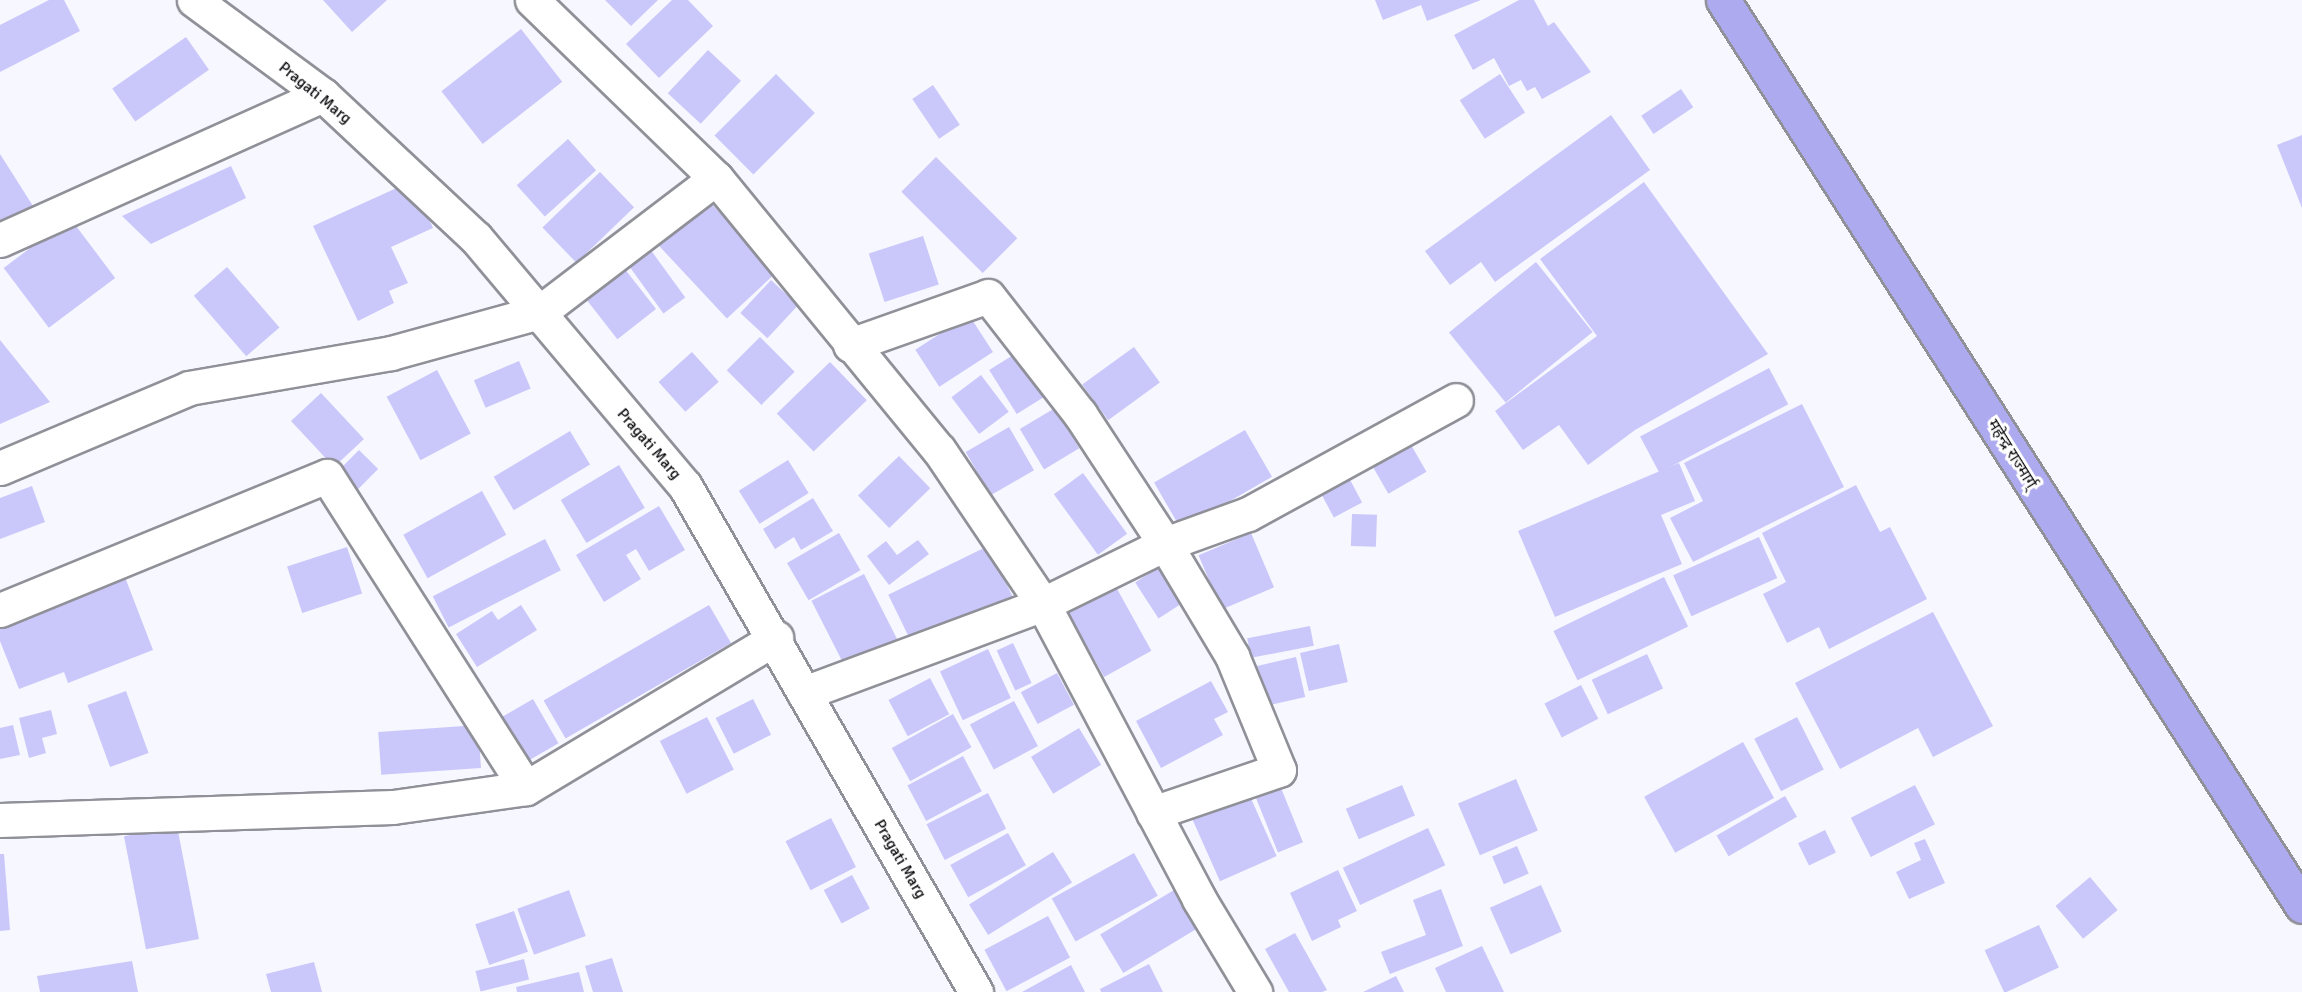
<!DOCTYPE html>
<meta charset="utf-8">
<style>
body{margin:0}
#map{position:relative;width:2302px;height:992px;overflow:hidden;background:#f7f7ff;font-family:Signika,"Noto Sans Devanagari",sans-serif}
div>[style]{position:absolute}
.building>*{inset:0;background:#cac8fa;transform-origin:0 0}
.roads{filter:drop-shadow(2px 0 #909098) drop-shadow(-2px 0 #909098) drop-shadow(0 2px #909098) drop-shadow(0 -2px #909098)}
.street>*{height:33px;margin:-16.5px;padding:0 16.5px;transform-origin:16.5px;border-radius:16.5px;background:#fff}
.highway>*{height:33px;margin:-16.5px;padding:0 16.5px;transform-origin:16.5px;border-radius:16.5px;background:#aeaaef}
span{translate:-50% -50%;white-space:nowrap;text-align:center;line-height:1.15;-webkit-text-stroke:6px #fff;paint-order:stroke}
.street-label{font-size:16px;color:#0c0c0f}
</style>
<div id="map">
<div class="building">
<div style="clip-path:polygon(49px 0,64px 0,80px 31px,0 72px,0 25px)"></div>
<div style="clip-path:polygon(323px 0,387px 0,352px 32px)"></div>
<div style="clip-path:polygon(605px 0,658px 0,631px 26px)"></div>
<div style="clip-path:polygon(672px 0,688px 0,713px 26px,659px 78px,626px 44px)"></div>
<div style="clip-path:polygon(1375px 0,1481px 0,1427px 21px,1421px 5px,1383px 20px)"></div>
<div style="clip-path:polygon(1519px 0,1534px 0,1548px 26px,1554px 22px,1591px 72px,1542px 99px,1535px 87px,1527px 91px,1521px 80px,1509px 86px,1494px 58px,1473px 70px,1454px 35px)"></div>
<div style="left:521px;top:29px;width:67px;height:101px;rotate:52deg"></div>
<div style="left:186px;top:37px;width:40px;height:90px;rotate:55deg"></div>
<div style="left:708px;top:50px;width:45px;height:59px;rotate:43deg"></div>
<div style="left:776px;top:74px;width:55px;height:87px;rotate:45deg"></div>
<div style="left:1500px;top:74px;width:46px;height:48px;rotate:57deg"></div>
<div style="left:933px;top:85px;width:48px;height:25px;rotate:56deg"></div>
<div style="left:1681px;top:89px;width:22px;height:48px;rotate:56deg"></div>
<div style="clip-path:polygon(1611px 115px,1650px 170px,1495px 282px,1481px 262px,1450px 285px,1425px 251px)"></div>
<div style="clip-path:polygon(2302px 135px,2302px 208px,2277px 145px)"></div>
<div style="left:568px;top:139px;width:42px;height:69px;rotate:48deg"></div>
<div style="clip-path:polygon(0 154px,33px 206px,0 226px)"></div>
<div style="left:936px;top:157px;width:115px;height:49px;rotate:45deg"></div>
<div style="clip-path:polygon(231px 166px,246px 198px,151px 244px,122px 216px)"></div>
<div style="left:600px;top:172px;width:49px;height:80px;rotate:46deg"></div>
<div style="clip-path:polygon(412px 181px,433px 228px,391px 247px,408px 283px,389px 291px,394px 303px,358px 321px,313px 226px)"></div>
<div style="clip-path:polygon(1644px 182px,1768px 354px,1635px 430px,1588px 465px,1559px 425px,1523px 450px,1495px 411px,1597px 336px,1540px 259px)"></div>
<div style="left:707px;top:199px;width:101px;height:67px;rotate:47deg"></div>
<div style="left:70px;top:218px;width:75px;height:83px;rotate:53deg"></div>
<div style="left:923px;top:236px;width:51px;height:57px;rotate:72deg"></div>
<div style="left:650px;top:249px;width:60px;height:27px;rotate:54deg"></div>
<div style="left:1536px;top:262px;width:90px;height:112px;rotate:51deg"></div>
<div style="left:227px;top:267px;width:80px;height:44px;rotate:49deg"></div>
<div style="left:624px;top:268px;width:52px;height:49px;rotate:52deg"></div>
<div style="left:771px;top:280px;width:37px;height:45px;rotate:43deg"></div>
<div style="left:969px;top:315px;width:44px;height:64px;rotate:57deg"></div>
<div style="left:760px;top:337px;width:49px;height:47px;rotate:45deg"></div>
<div style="clip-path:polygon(0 340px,50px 402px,0 424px)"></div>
<div style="left:1134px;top:347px;width:44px;height:64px;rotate:54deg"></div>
<div style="left:692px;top:352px;width:40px;height:45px;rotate:48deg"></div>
<div style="left:1018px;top:352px;width:52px;height:34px;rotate:58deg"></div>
<div style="left:519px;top:361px;width:30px;height:49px;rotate:67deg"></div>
<div style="left:830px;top:362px;width:53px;height:74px;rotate:46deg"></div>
<div style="left:1769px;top:368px;width:41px;height:146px;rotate:62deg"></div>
<div style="left:437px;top:370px;width:72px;height:57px;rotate:62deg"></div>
<div style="left:981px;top:375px;width:46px;height:37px;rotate:53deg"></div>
<div style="left:321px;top:393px;width:63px;height:41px;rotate:47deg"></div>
<div style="clip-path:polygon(1802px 404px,1844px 487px,1693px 562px,1670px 518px,1703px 501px,1684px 463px)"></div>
<div style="left:1055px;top:408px;width:47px;height:41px;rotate:59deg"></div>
<div style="left:1009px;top:427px;width:50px;height:50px;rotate:60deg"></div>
<div style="left:1245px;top:430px;width:54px;height:105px;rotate:60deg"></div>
<div style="left:570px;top:431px;width:39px;height:89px;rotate:59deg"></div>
<div style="left:1407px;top:438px;width:39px;height:44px;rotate:60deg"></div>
<div style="left:359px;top:450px;width:27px;height:32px;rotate:45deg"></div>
<div style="left:899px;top:456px;width:45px;height:57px;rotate:46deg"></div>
<div style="left:788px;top:460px;width:39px;height:58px;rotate:58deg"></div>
<div style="clip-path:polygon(1679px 463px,1695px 501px,1661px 515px,1682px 564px,1555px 617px,1518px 531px)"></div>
<div style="left:619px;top:465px;width:50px;height:68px;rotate:59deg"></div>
<div style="left:1083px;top:473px;width:75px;height:36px;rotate:54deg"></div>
<div style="left:1348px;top:476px;width:30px;height:32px;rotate:62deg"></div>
<div style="clip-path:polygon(1856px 485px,1880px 532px,1890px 527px,1927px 599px,1829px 649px,1819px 627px,1787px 643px,1763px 594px,1786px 582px,1762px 533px)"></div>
<div style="clip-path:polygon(32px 486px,45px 522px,0 539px,0 498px)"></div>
<div style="left:482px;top:491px;width:50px;height:90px;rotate:61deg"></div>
<div style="clip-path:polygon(813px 498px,833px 531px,801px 550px,794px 537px,775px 549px,763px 529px)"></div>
<div style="clip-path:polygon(659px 506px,685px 550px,649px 571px,636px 549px,626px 555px,641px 579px,604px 602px,576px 555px)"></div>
<div style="left:1352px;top:514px;width:25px;height:32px;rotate:2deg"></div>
<div style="left:839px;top:533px;width:43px;height:60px;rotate:60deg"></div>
<div style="left:1251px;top:533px;width:59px;height:57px;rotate:67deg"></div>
<div style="left:1759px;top:537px;width:45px;height:94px;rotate:66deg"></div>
<div style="left:545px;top:539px;width:35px;height:126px;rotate:63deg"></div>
<div style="clip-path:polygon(918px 540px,929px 554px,889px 585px,867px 556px,886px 541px,897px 555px)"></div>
<div style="left:988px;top:546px;width:58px;height:111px;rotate:64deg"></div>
<div style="left:347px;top:547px;width:49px;height:63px;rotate:72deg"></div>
<div style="left:1162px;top:565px;width:43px;height:32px;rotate:57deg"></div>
<div style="clip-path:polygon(123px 572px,153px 650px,68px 683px,64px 672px,19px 689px,0 641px,0 619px)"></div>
<div style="left:864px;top:574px;width:74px;height:59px;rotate:63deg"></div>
<div style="left:1664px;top:577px;width:55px;height:123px;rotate:64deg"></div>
<div style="left:1116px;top:587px;width:73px;height:54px;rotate:61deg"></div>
<div style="clip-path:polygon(521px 605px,537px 630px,477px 667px,456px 634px,492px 611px,498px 620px)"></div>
<div style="left:709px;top:605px;width:44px;height:191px;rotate:60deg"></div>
<div style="clip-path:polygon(1933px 612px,1993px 726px,1933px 757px,1918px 728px,1840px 769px,1795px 683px)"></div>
<div style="left:1310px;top:626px;width:20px;height:64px;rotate:79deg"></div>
<div style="left:1013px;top:643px;width:44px;height:18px;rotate:65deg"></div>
<div style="left:1339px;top:644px;width:39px;height:40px;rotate:77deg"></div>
<div style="left:988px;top:649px;width:54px;height:53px;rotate:65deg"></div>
<div style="left:1647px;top:654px;width:38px;height:61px;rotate:65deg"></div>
<div style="left:1296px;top:657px;width:41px;height:41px;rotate:77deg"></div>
<div style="left:1057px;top:673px;width:36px;height:41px;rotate:62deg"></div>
<div style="left:930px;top:678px;width:41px;height:47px;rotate:62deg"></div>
<div style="clip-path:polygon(1211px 681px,1228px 712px,1214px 719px,1223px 735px,1161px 768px,1136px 721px)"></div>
<div style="left:1581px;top:685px;width:38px;height:41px;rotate:63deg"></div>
<div style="left:126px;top:691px;width:66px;height:41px;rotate:70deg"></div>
<div style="left:533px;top:699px;width:51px;height:40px;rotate:60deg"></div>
<div style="left:753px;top:699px;width:40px;height:42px;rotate:63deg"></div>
<div style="left:1014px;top:701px;width:51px;height:50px;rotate:62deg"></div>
<div style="clip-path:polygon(51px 710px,57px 734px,42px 738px,46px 753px,29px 758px,19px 718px)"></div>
<div style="left:953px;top:714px;width:38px;height:70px;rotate:61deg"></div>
<div style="left:707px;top:717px;width:59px;height:53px;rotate:63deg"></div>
<div style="left:1797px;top:717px;width:59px;height:48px;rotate:63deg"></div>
<div style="clip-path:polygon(13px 725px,20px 755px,0 759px,0 728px)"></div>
<div style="left:478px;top:725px;width:43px;height:100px;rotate:86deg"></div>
<div style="left:1079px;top:728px;width:43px;height:56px;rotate:59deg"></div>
<div style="left:1743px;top:742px;width:64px;height:113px;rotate:61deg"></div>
<div style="left:963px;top:756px;width:40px;height:63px;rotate:62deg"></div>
<div style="left:1516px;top:779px;width:56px;height:63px;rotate:67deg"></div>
<div style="left:1279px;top:783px;width:64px;height:27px;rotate:68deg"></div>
<div style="left:1402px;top:785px;width:33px;height:61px;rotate:67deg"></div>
<div style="left:1915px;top:785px;width:44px;height:72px;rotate:63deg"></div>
<div style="left:988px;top:793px;width:40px;height:69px;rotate:63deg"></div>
<div style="left:1249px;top:794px;width:68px;height:62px;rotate:66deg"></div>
<div style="left:1785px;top:796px;width:24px;height:79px;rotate:60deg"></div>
<div style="left:831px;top:818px;width:55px;height:51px;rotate:63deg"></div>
<div style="left:177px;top:826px;width:115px;height:54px;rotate:79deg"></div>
<div style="left:1428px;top:828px;width:41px;height:94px;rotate:65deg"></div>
<div style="left:1825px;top:830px;width:25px;height:30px;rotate:64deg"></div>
<div style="left:1008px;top:833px;width:37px;height:66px;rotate:61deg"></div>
<div style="clip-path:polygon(1925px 839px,1945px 883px,1909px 899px,1896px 872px,1921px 860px,1914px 843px)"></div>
<div style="left:1517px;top:846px;width:30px;height:27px;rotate:67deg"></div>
<div style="left:1053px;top:852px;width:36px;height:99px;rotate:58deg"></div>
<div style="left:1134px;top:853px;width:49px;height:94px;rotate:61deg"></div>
<div style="clip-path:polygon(0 854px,4px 854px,10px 930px,0 931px)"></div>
<div style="clip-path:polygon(1338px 870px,1357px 911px,1338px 920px,1341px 927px,1312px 941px,1290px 893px)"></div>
<div style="left:852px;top:875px;width:38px;height:32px;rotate:62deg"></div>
<div style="left:2090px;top:877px;width:43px;height:45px;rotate:50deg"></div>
<div style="left:1541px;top:885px;width:51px;height:56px;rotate:66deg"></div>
<div style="left:1179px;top:887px;width:45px;height:92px;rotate:59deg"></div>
<div style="clip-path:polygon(1441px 889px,1463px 946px,1390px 974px,1381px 952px,1426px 935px,1413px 900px)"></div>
<div style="left:569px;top:890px;width:49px;height:55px;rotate:70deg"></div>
<div style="left:514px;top:911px;width:43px;height:41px;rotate:71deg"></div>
<div style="left:1048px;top:916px;width:47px;height:72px;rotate:62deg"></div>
<div style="left:2039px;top:925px;width:47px;height:60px;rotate:65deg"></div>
<div style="clip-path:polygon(1295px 933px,1327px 990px,1322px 992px,1289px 992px,1265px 949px)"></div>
<div style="clip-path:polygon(1482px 946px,1504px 992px,1446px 992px,1435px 968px)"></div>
<div style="clip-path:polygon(612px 958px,623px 992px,593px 992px,585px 966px)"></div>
<div style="left:524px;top:959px;width:21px;height:50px;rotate:76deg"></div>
<div style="clip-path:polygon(132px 961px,138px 992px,40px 992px,37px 976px)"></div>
<div style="clip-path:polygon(314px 962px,322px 992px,271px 992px,266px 974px)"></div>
<div style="clip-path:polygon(1149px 964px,1163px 992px,1101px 992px,1100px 989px)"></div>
<div style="clip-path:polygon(1071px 965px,1085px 992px,1022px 992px)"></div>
<div style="clip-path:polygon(579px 972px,584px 992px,517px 992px,516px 987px)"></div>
<div style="clip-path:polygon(1396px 976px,1404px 992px,1363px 992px)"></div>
</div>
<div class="roads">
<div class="street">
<div style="left:194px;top:0;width:160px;rotate:36.4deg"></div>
<div style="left:323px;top:95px;width:209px;rotate:43.1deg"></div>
<div style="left:476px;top:238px;width:324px;rotate:49.9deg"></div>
<div style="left:685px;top:486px;width:584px;rotate:60.1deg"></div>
<div style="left:532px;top:0;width:256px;rotate:44.1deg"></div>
<div style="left:716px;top:178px;width:352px;rotate:50.7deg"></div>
<div style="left:939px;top:450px;width:186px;rotate:56deg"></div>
<div style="left:1043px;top:604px;width:334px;rotate:62.1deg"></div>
<div style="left:1199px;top:899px;width:109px;rotate:58.9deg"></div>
<div style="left:0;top:240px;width:354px;rotate:-24.2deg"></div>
<div style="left:850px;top:345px;width:146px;rotate:-19.5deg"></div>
<div style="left:988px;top:296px;width:150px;rotate:52.1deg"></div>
<div style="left:1080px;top:414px;width:155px;rotate:56.8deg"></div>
<div style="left:1165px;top:544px;width:131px;rotate:59.1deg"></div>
<div style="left:1232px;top:656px;width:123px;rotate:67.6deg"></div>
<div style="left:1279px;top:770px;width:133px;rotate:161.2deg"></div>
<div style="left:0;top:468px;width:205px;rotate:-22.9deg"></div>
<div style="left:189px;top:388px;width:205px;rotate:-9.8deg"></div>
<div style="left:391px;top:353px;width:155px;rotate:-15.4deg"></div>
<div style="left:540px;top:312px;width:221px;rotate:-37.3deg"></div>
<div style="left:0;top:610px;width:353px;rotate:-22.3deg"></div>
<div style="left:327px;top:476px;width:370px;rotate:57.5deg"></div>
<div style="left:804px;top:693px;width:255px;rotate:-20.4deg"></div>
<div style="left:1043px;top:604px;width:136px;rotate:-26.2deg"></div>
<div style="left:1165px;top:544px;width:88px;rotate:-19.9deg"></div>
<div style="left:1248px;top:514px;width:237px;rotate:-28.7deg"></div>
<div style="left:0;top:820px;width:393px;rotate:-1.9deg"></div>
<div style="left:393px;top:807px;width:134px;rotate:-8.1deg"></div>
<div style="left:526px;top:788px;width:292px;rotate:-31deg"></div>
</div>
<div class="highway">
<div style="left:1723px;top:0;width:1075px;rotate:57.42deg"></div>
</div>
</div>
<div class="street-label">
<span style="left:315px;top:93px;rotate:39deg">Pragati Marg</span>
<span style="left:649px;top:444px;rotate:49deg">Pragati Marg</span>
<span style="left:2012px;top:454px;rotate:58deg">महेन्द्र राज्मार्ग्</span>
<span style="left:900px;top:859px;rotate:60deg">Pragati Marg</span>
</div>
</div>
